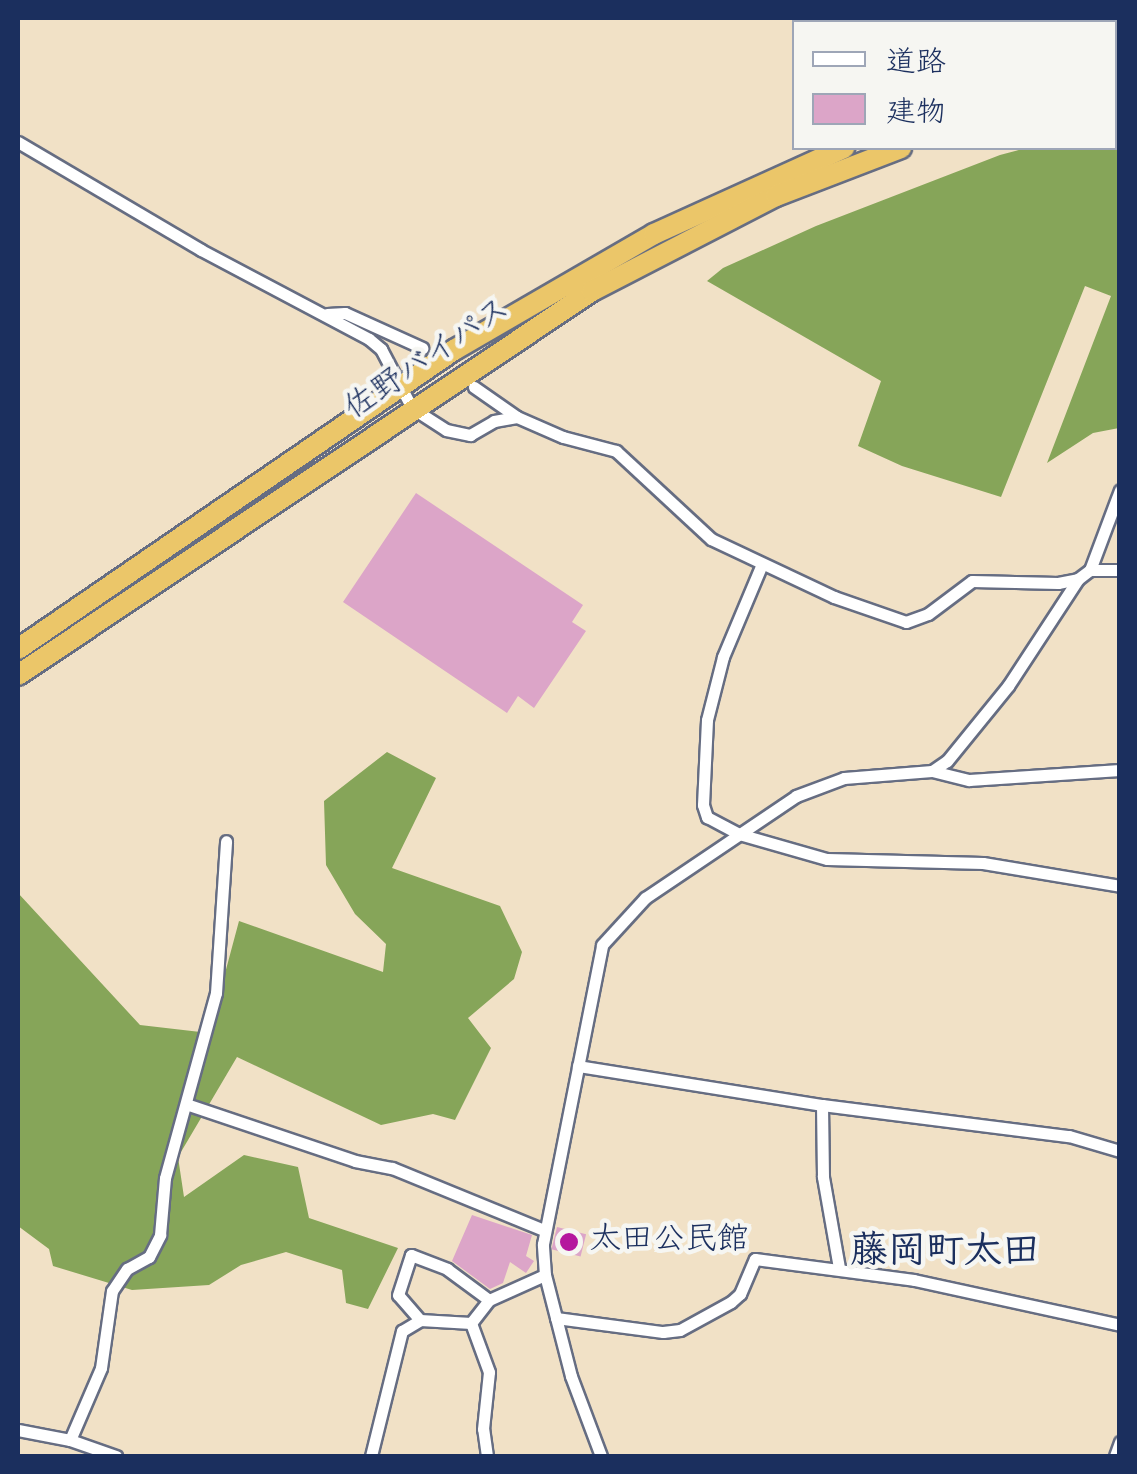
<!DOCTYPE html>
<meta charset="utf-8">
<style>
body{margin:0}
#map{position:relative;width:1137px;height:1474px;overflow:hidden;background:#f1e1c6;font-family:"Gochi Hand","Klee One",sans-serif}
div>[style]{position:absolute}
.forest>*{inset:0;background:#86a559}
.building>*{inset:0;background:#dca5c8;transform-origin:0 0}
.roads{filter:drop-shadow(2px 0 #666d82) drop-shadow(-2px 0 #666d82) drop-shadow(0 2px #666d82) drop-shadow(0 -2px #666d82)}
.minor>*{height:11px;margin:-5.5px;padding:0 5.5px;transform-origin:5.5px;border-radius:5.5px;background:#fff}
.trunk>*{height:20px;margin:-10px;padding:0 10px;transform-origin:10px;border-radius:10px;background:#ebc669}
.dots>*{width:28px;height:28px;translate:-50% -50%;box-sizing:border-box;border:5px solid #f6f6f2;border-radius:50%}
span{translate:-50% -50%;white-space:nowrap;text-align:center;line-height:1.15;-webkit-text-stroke:9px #f6f6f2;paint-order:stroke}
.street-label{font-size:32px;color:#1b2f5e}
.poi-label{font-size:32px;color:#1b2f5e}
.left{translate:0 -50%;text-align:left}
.quarter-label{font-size:38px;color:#1b2f5e;font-weight:700}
.frame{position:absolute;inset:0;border:20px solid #1b2f5e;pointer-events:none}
.legend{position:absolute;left:792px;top:20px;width:325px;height:130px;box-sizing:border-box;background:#f6f6f2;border:2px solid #9ea6b7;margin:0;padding:12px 18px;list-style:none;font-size:30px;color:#1b2f5e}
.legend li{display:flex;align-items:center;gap:20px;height:50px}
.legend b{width:50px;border:2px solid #9ea6b7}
</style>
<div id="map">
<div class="forest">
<div style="clip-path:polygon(1119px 126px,1119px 428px,1093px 433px,1047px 463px,1111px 296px,1085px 286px,1001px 497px,902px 466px,858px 446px,881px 381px,707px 281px,723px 268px,816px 226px,1000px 155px,1026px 148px,1114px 148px,1115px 127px)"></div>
<div style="clip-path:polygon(387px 752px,436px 778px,392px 868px,500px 906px,522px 952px,514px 979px,468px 1018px,491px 1048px,455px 1120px,433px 1114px,381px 1125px,237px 1057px,178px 1157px,184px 1197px,244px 1155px,298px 1167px,309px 1218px,398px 1248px,368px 1309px,346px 1303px,342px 1270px,286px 1252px,241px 1265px,209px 1285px,132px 1290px,53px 1266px,49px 1249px,18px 1226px,18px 893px,140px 1025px,209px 1033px,239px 921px,383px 972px,386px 944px,355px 914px,326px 865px,324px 801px)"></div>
</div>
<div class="building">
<div style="clip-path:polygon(416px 493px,583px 605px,572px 622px,586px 631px,534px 708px,518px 696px,507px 713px,343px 602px)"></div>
<div style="clip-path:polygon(472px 1215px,532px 1235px,526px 1256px,534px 1261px,526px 1273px,510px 1262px,503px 1283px,490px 1289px,452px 1261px)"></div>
<div style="left:557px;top:1227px;width:30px;height:23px;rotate:14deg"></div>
</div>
<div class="roads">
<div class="minor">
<div style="left:18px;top:142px;width:212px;rotate:30.5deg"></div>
<div style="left:201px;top:250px;width:190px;rotate:27.9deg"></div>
<div style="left:369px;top:339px;width:16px;rotate:40deg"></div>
<div style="left:381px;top:349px;width:67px;rotate:62.3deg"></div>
<div style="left:412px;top:408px;width:40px;rotate:32.9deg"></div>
<div style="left:446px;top:430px;width:25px;rotate:12deg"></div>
<div style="left:470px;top:435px;width:28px;rotate:-30deg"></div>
<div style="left:494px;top:421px;width:23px;rotate:-10deg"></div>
<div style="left:517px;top:417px;width:50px;rotate:23.5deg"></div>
<div style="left:563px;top:437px;width:55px;rotate:14.8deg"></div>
<div style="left:616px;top:451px;width:129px;rotate:42.8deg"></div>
<div style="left:711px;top:539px;width:136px;rotate:25.2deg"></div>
<div style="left:834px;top:597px;width:76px;rotate:19.1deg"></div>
<div style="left:906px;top:622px;width:23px;rotate:-20deg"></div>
<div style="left:928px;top:614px;width:55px;rotate:-36.9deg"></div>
<div style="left:972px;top:581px;width:86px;rotate:1.3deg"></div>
<div style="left:1058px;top:583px;width:20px;rotate:-11deg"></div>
<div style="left:327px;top:314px;width:18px;rotate:-3deg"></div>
<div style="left:345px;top:313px;width:85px;rotate:24.4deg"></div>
<div style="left:474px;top:387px;width:52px;rotate:34.9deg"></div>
<div style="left:762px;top:564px;width:101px;rotate:112.8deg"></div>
<div style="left:723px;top:657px;width:65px;rotate:104.3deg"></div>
<div style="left:707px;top:720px;width:85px;rotate:92.7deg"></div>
<div style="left:703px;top:805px;width:13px;rotate:72deg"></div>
<div style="left:707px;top:817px;width:36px;rotate:28deg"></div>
<div style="left:739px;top:834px;width:91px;rotate:15.9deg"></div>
<div style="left:827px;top:859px;width:156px;rotate:1.5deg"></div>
<div style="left:983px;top:863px;width:139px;rotate:9.5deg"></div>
<div style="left:1090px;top:570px;width:85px;rotate:-69.4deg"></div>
<div style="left:932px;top:771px;width:38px;rotate:14deg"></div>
<div style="left:969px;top:780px;width:151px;rotate:-3.8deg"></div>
<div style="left:578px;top:1066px;width:247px;rotate:9.1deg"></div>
<div style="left:822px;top:1105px;width:249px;rotate:7.2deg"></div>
<div style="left:1069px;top:1136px;width:53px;rotate:16.4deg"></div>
<div style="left:186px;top:1104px;width:178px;rotate:18.6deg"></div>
<div style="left:355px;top:1161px;width:38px;rotate:11deg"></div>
<div style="left:392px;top:1168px;width:164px;rotate:22.2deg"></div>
<div style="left:822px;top:1105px;width:72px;rotate:89.2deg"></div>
<div style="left:823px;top:1177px;width:92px;rotate:80deg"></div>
<div style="left:556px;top:1318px;width:108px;rotate:7.5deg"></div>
<div style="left:663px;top:1332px;width:17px;rotate:-7deg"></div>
<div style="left:680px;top:1330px;width:58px;rotate:-28.8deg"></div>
<div style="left:731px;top:1302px;width:12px;rotate:-42deg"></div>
<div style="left:740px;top:1294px;width:38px;rotate:-67deg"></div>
<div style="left:755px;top:1259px;width:160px;rotate:7.5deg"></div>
<div style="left:914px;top:1280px;width:211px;rotate:12.3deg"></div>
<div style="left:420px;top:1320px;width:33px;rotate:-131deg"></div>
<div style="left:398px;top:1295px;width:42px;rotate:-72deg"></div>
<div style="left:411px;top:1255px;width:39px;rotate:21deg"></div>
<div style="left:447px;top:1269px;width:52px;rotate:36.4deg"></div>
<div style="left:489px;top:1300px;width:61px;rotate:-24.1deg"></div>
<div style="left:18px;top:1430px;width:53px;rotate:10.9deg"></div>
<div style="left:70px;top:1440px;width:49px;rotate:19.2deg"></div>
<div style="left:70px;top:1440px;width:78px;rotate:-66.7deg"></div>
<div style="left:101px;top:1368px;width:78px;rotate:-81.9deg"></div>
<div style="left:112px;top:1291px;width:27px;rotate:-56deg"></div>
<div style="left:127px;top:1269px;width:25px;rotate:-29deg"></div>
<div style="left:149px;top:1257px;width:25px;rotate:-63deg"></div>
<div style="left:160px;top:1235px;width:57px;rotate:-85deg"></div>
<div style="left:165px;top:1178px;width:192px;rotate:-74.6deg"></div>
<div style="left:216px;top:993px;width:152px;rotate:-86.2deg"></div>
<div style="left:371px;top:1456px;width:129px;rotate:-76.1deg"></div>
<div style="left:402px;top:1331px;width:21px;rotate:-31deg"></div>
<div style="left:420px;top:1320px;width:51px;rotate:3.4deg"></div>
<div style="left:487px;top:1456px;width:27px;rotate:-98deg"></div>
<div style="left:483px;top:1429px;width:57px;rotate:-84deg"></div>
<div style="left:489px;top:1372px;width:52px;rotate:-110.2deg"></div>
<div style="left:471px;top:1323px;width:29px;rotate:-52deg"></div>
<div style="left:601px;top:1456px;width:85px;rotate:-110.6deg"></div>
<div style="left:571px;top:1376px;width:104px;rotate:-104.4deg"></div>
<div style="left:545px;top:1275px;width:31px;rotate:-94deg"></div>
<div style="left:543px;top:1244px;width:305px;rotate:-78.8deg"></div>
<div style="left:602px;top:945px;width:64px;rotate:-47.5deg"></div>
<div style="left:645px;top:898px;width:182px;rotate:-34deg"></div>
<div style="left:796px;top:796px;width:51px;rotate:-20.6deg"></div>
<div style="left:844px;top:778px;width:88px;rotate:-4.5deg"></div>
<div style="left:932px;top:771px;width:18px;rotate:-34deg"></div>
<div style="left:947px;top:761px;width:97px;rotate:-50.9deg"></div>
<div style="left:1008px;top:686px;width:128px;rotate:-56.8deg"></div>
<div style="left:1078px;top:579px;width:15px;rotate:-37deg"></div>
<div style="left:1090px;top:570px;width:30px"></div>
<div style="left:1115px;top:1456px;width:15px;rotate:-70deg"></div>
</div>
<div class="trunk">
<div style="left:1114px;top:64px;width:6px;rotate:-9deg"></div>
<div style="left:1114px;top:84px;width:6px;rotate:-9deg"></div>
<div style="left:18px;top:649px;width:529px;rotate:-34.44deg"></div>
<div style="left:454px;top:350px;width:231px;rotate:-30.1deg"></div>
<div style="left:654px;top:234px;width:209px;rotate:-24.4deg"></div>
<div style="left:18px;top:675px;width:691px;rotate:-33.78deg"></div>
<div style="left:592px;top:291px;width:207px;rotate:-27.3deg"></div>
<div style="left:776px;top:196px;width:134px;rotate:-21deg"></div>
</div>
</div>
<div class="dots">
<div style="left:569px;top:1242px;background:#b5179e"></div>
</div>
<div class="street-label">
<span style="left:429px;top:361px;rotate:-34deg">佐野バイパス</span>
</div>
<div class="poi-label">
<span class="left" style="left:589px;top:1242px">太田公民館</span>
</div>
<div class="quarter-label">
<span style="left:945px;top:1256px">藤岡町太田</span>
</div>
<div class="frame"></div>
<ul class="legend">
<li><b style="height:12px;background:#fff"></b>道路</li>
<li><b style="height:28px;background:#dca5c8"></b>建物</li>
</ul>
</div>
